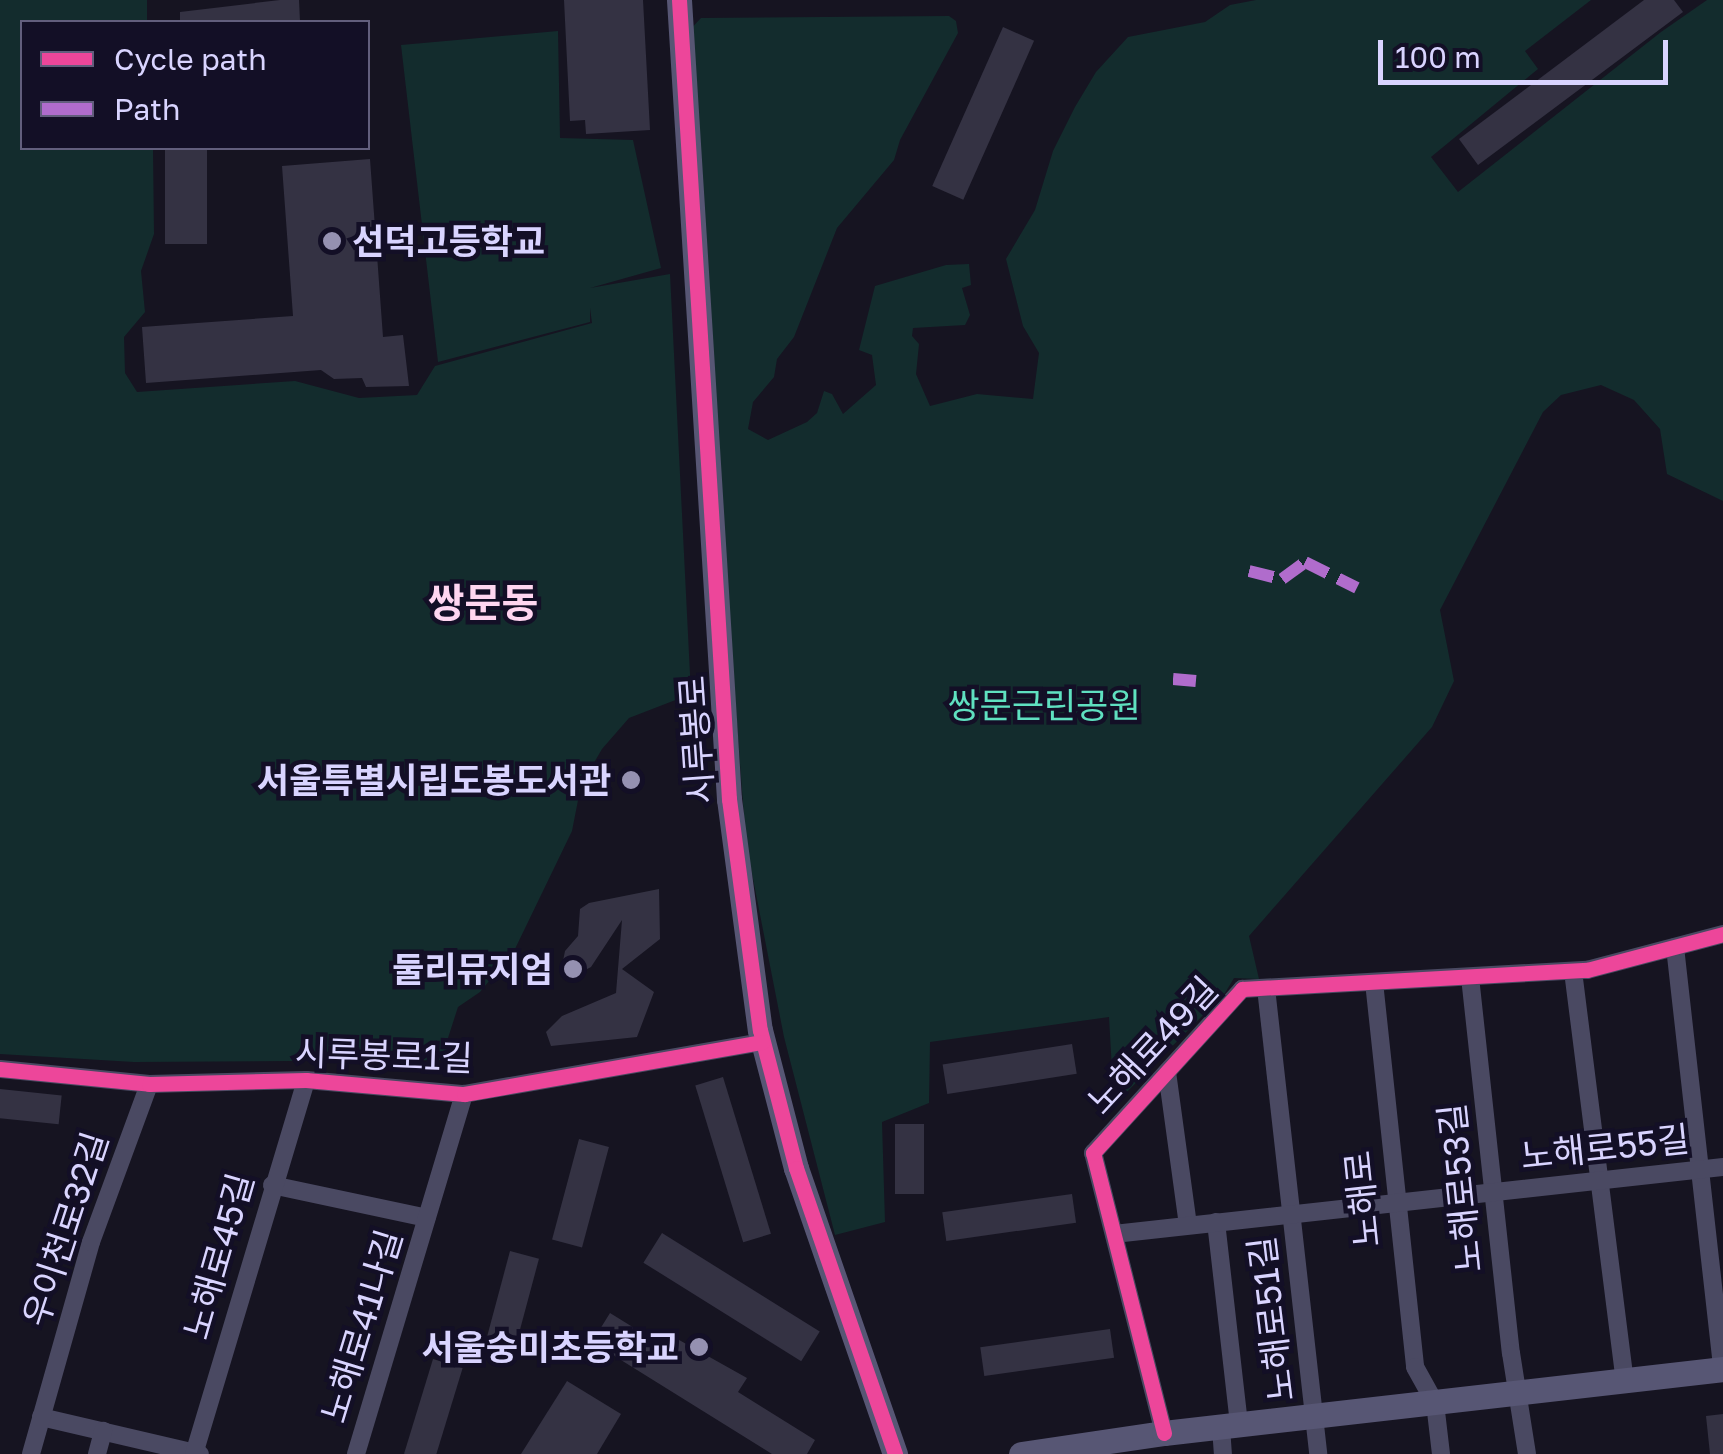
<!DOCTYPE html>
<meta charset="utf-8">
<style>
body{margin:0}
#map{position:relative;width:1723px;height:1454px;overflow:hidden;background:#161421;font-family:"Golos Text","Noto Sans KR",sans-serif}
div>[style]{position:absolute}
.green>*{inset:0;background:#132c2d}
.building>*{inset:0;background:#343243;transform-origin:0 0}
.street>*{height:18px;margin:-9px;padding:0 9px;transform-origin:9px;border-radius:9px;background:#4a4962}
.secondary>*{height:25px;margin:-12.5px;padding:0 12.5px;transform-origin:12.5px;border-radius:12.5px;background:#575674}
.quiet>*{height:12px;margin-top:-6px;transform-origin:0;background:repeating-linear-gradient(90deg,#b06ccc 0 25px,transparent 0 37px)}
.cycleway>*{height:15px;margin:-7.5px;padding:0 7.5px;transform-origin:7.5px;border-radius:7.5px;background:#ed469a}
.dots>*{width:28px;height:28px;translate:-50% -50%;box-sizing:border-box;border:5px solid #130f26;border-radius:50%}
span{translate:-50% -50%;white-space:nowrap;text-align:center;line-height:1.15;-webkit-text-stroke:9px #130f26;paint-order:stroke}
.poi-label{font-size:35px;color:#d9d4ff;font-weight:700}
.left{translate:0 -50%;text-align:left}
.right{translate:-100% -50%;text-align:right}
.park-label{font-size:35px;color:#5fe0c0}
.street-label{font-size:35px;color:#d9d4ff}
.quarter-label{font-size:40px;color:#ffd6f0;font-weight:700}
.legend{position:absolute;left:20px;top:20px;width:350px;height:130px;box-sizing:border-box;background:#130f26;border:2px solid #625e7d;margin:0;padding:12px 18px;list-style:none;font-size:30px;color:#d9d4ff}
.legend li{display:flex;align-items:center;gap:20px;height:50px}
.legend b{width:50px;border:2px solid #625e7d}
.scale{position:absolute;left:1378px;top:40px;width:290px;height:45px;box-sizing:border-box;border:5px solid #d9d4ff;border-top:0;padding-left:12px;font-size:30px;line-height:35px;white-space:nowrap;color:#d9d4ff;-webkit-text-stroke:8px #130f26;paint-order:stroke}
</style>
<div id="map">
<div class="green">
<div style="clip-path:polygon(0 0,147px 0,147px 22px,22px 22px,22px 148px,153px 148px,154px 234px,141px 271px,145px 312px,124px 337px,125px 373px,137px 392px,295px 381px,359px 398px,417px 395px,435px 366px,592px 323px,590px 308px,590px 322px,438px 362px,401px 45px,558px 31px,560px 138px,633px 140px,661px 268px,590px 288px,670px 274px,691px 694px,629px 718px,602px 749px,581px 785px,572px 831px,514px 951px,480px 992px,458px 1007px,448px 1038px,449px 1060px,134px 1062px,0 1054px)"></div>
<div style="clip-path:polygon(1256px 0,1591px 0,1525px 51px,1538px 69px,1431px 157px,1458px 192px,1661px 32px,1707px 0,1723px 0,1723px 501px,1667px 474px,1660px 429px,1634px 400px,1601px 385px,1561px 395px,1543px 412px,1440px 610px,1454px 681px,1432px 727px,1249px 936px,1259px 979px,1234px 978px,1225px 993px,1114px 1105px,1109px 1017px,930px 1042px,929px 1103px,882px 1122px,885px 1222px,835px 1235px,784px 1037px,746px 843px,685px 35px,701px 18px,949px 16px,956px 21px,958px 33px,900px 140px,894px 160px,837px 228px,794px 337px,777px 359px,774px 377px,753px 402px,748px 429px,768px 440px,807px 422px,817px 413px,824px 391px,832px 394px,843px 414px,876px 385px,872px 355px,859px 350px,875px 286px,946px 265px,969px 264px,971px 285px,962px 288px,970px 315px,965px 325px,913px 328px,912px 336px,919px 344px,916px 374px,930px 406px,977px 394px,1033px 399px,1039px 353px,1023px 326px,1006px 259px,1035px 210px,1053px 151px,1075px 107px,1096px 72px,1128px 37px,1205px 22px,1230px 5px)"></div>
</div>
<div class="building">
<div style="clip-path:polygon(280px 0,299px 0,300px 22px,180px 22px,180px 12px)"></div>
<div style="clip-path:polygon(564px 0,643px 0,650px 130px,586px 134px,585px 120px,570px 121px)"></div>
<div style="clip-path:polygon(1644px 0,1674px 0,1683px 12px,1478px 165px,1459px 139px)"></div>
<div style="left:1003px;top:27px;width:34px;height:174px;rotate:24deg"></div>
<div style="left:165px;top:148px;width:42px;height:96px"></div>
<div style="clip-path:polygon(370px 159px,383px 337px,403px 335px,409px 386px,366px 387px,362px 378px,334px 379px,321px 370px,146px 383px,142px 327px,293px 316px,282px 166px)"></div>
<div style="clip-path:polygon(659px 889px,660px 939px,622px 969px,654px 992px,637px 1037px,551px 1046px,546px 1032px,562px 1016px,616px 993px,622px 920px,591px 967px,568px 979px,561px 971px,565px 951px,578px 936px,580px 909px,589px 903px)"></div>
<div style="left:1072px;top:1044px;width:30px;height:131px;rotate:81deg"></div>
<div style="left:723px;top:1077px;width:164px;height:29px;rotate:73deg"></div>
<div style="left:0;top:1089px;width:62px;height:29px;rotate:6deg"></div>
<div style="left:895px;top:1124px;width:29px;height:70px"></div>
<div style="left:579px;top:1139px;width:31px;height:104px;rotate:15deg"></div>
<div style="left:1072px;top:1194px;width:29px;height:131px;rotate:82deg"></div>
<div style="left:662px;top:1233px;width:186px;height:35px;rotate:32deg"></div>
<div style="left:510px;top:1251px;width:30px;height:104px;rotate:15deg"></div>
<div style="clip-path:polygon(610px 1313px,665px 1347px,672px 1336px,747px 1378px,738px 1392px,815px 1440px,807px 1454px,772px 1454px,592px 1342px)"></div>
<div style="left:1110px;top:1329px;width:29px;height:131px;rotate:82deg"></div>
<div style="left:433px;top:1359px;width:31px;height:99px;rotate:17deg"></div>
<div style="clip-path:polygon(567px 1381px,621px 1414px,597px 1454px,521px 1454px)"></div>
<div style="clip-path:polygon(1723px 1414px,1723px 1454px,1710px 1454px,1706px 1416px)"></div>
</div>
<div class="street">
<div style="left:1675px;top:947px;width:425px;rotate:83.6deg"></div>
<div style="left:1573px;top:971px;width:413px;rotate:82.8deg"></div>
<div style="left:1470px;top:977px;width:378px;rotate:83.8deg"></div>
<div style="left:1511px;top:1353px;width:102px;rotate:81deg"></div>
<div style="left:1374px;top:982px;width:387px;rotate:83.9deg"></div>
<div style="left:1415px;top:1367px;width:41px;rotate:60.9deg"></div>
<div style="left:1435px;top:1403px;width:51px;rotate:83.3deg"></div>
<div style="left:1266px;top:988px;width:469px;rotate:83.6deg"></div>
<div style="left:0;top:1069px;width:150px;rotate:5.7deg"></div>
<div style="left:149px;top:1084px;width:157px;rotate:-1.5deg"></div>
<div style="left:306px;top:1080px;width:159px;rotate:5.1deg"></div>
<div style="left:464px;top:1094px;width:303px;rotate:-9.9deg"></div>
<div style="left:1167px;top:1072px;width:154px;rotate:82.2deg"></div>
<div style="left:272px;top:1185px;width:158px;rotate:12deg"></div>
<div style="left:1216px;top:1222px;width:204px;rotate:83.5deg"></div>
<div style="left:1114px;top:1234px;width:613px;rotate:-6.28deg"></div>
<div style="left:41px;top:1417px;width:163px;rotate:13.1deg"></div>
<div style="left:1221px;top:1427px;width:27px;rotate:86deg"></div>
<div style="left:1164px;top:1433px;width:289px;rotate:-104.2deg"></div>
<div style="left:1093px;top:1153px;width:222px;rotate:-47.7deg"></div>
<div style="left:1242px;top:989px;width:346px;rotate:-3.2deg"></div>
<div style="left:1587px;top:970px;width:141px;rotate:-14.8deg"></div>
<div style="left:31px;top:1454px;width:220px;rotate:-74.2deg"></div>
<div style="left:91px;top:1242px;width:168px;rotate:-69.8deg"></div>
<div style="left:97px;top:1454px;width:24px;rotate:-75deg"></div>
<div style="left:194px;top:1454px;width:390px;rotate:-73.3deg"></div>
<div style="left:356px;top:1454px;width:376px;rotate:-73.3deg"></div>
</div>
<div class="secondary">
<div style="left:679px;top:0;width:801px;rotate:86.42deg"></div>
<div style="left:729px;top:799px;width:233px;rotate:82.4deg"></div>
<div style="left:760px;top:1030px;width:143px;rotate:75.4deg"></div>
<div style="left:796px;top:1168px;width:303px;rotate:70.9deg"></div>
<div style="left:1021px;top:1454px;width:145px;rotate:-8.4deg"></div>
<div style="left:1164px;top:1433px;width:563px;rotate:-6.53deg"></div>
</div>
<div class="quiet">
<div style="left:1249px;top:571px;width:34px;rotate:14deg"></div>
<div style="left:1282px;top:579px;width:29px;rotate:-36deg"></div>
<div style="left:1305px;top:562px;width:58px;rotate:26.6deg"></div>
<div style="left:1173px;top:679px;width:23px;rotate:5deg"></div>
</div>
<div class="cycleway">
<div style="left:679px;top:0;width:801px;rotate:86.42deg"></div>
<div style="left:729px;top:799px;width:233px;rotate:82.4deg"></div>
<div style="left:760px;top:1030px;width:143px;rotate:75.4deg"></div>
<div style="left:796px;top:1168px;width:303px;rotate:70.9deg"></div>
<div style="left:0;top:1069px;width:150px;rotate:5.7deg"></div>
<div style="left:149px;top:1084px;width:157px;rotate:-1.5deg"></div>
<div style="left:306px;top:1080px;width:159px;rotate:5.1deg"></div>
<div style="left:464px;top:1094px;width:303px;rotate:-9.9deg"></div>
<div style="left:1164px;top:1433px;width:289px;rotate:-104.2deg"></div>
<div style="left:1093px;top:1153px;width:222px;rotate:-47.7deg"></div>
<div style="left:1242px;top:989px;width:346px;rotate:-3.2deg"></div>
<div style="left:1587px;top:970px;width:141px;rotate:-14.8deg"></div>
</div>
<div class="dots">
<div style="left:332px;top:241px;background:#9591b1"></div>
<div style="left:631px;top:780px;background:#9591b1"></div>
<div style="left:573px;top:969px;background:#9591b1"></div>
<div style="left:699px;top:1347px;background:#9591b1"></div>
</div>
<div class="poi-label">
<span class="left" style="left:352px;top:241px">선덕고등학교</span>
<span class="right" style="left:611px;top:780px">서울특별시립도봉도서관</span>
<span class="right" style="left:553px;top:969px">둘리뮤지엄</span>
<span class="right" style="left:679px;top:1347px">서울숭미초등학교</span>
</div>
<div class="park-label">
<span style="left:1044px;top:705px">쌍문근린공원</span>
</div>
<div class="street-label">
<span style="left:696px;top:740px;rotate:-94deg">시루봉로</span>
<span style="left:1152px;top:1045px;rotate:-47deg">노해로49길</span>
<span style="left:384px;top:1055px;rotate:2deg">시루봉로1길</span>
<span style="left:1605px;top:1147px;rotate:-6deg">노해로55길</span>
<span style="left:1460px;top:1188px;rotate:-96deg">노해로53길</span>
<span style="left:1362px;top:1199px;rotate:-96deg">노해로</span>
<span style="left:65px;top:1229px;rotate:-72deg">우이천로32길</span>
<span style="left:218px;top:1256px;rotate:-74deg">노해로45길</span>
<span style="left:1271px;top:1319px;rotate:-97deg">노해로51길</span>
<span style="left:361px;top:1326px;rotate:-73deg">노해로41나길</span>
</div>
<div class="quarter-label">
<span style="left:483px;top:602px">쌍문동</span>
</div>
<ul class="legend">
<li><b style="height:12px;background:#ed469a"></b>Cycle path</li>
<li><b style="height:12px;background:#b06ccc"></b>Path</li>
</ul>
<div class="scale">100 m</div>
</div>
